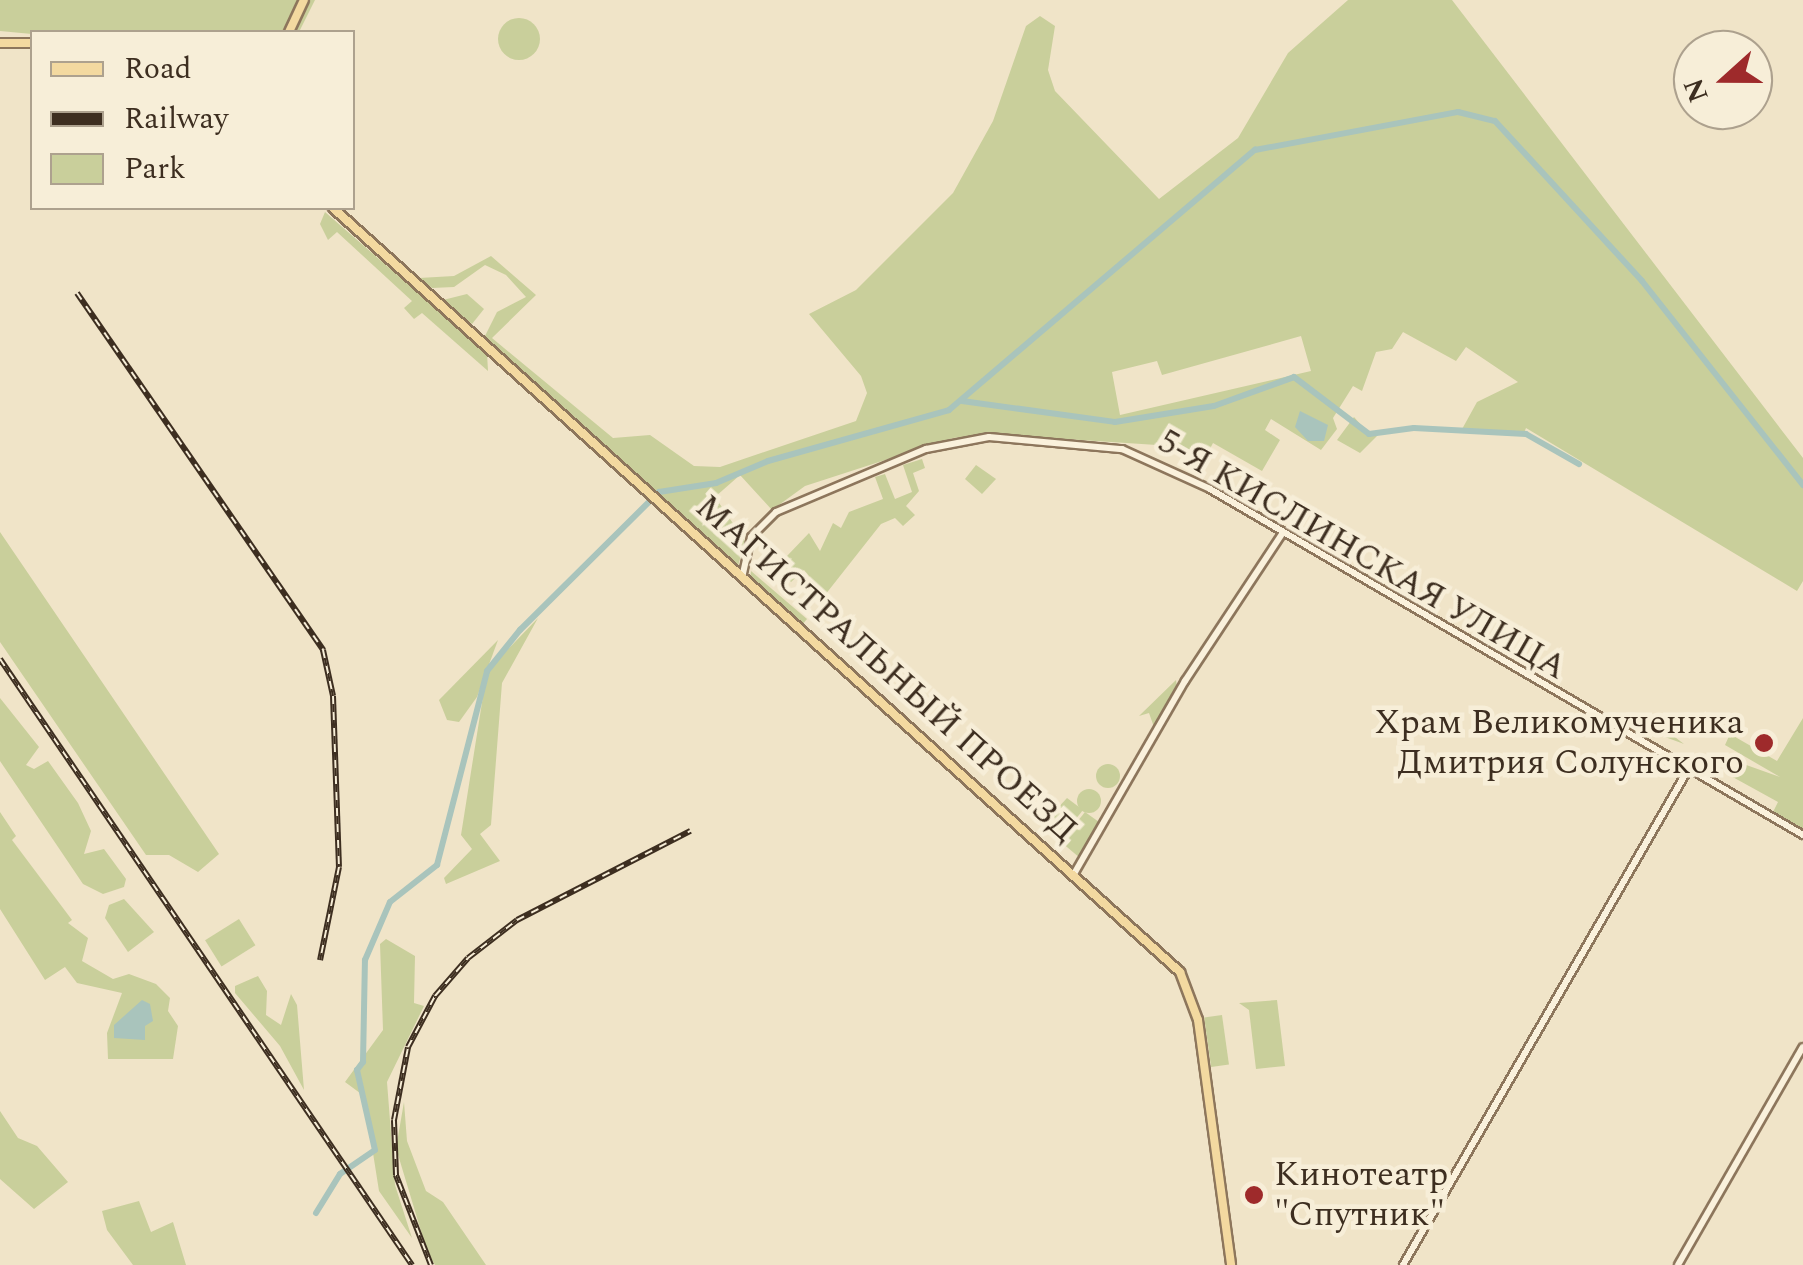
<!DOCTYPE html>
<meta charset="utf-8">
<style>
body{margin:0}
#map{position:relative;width:1803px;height:1265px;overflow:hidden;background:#f0e4c8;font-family:Spectral,serif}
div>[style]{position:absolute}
.green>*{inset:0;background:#c9cf9b;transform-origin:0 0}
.round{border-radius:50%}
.water>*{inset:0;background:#a9c4bc}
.canal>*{height:6px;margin:-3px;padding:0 3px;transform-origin:3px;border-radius:3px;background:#a9c4bc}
.roads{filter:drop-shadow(2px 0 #8d765c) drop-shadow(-2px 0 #8d765c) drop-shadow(0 2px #8d765c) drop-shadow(0 -2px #8d765c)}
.minor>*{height:6px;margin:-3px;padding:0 3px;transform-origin:3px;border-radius:3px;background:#faf1dc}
.major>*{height:8px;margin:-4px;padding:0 4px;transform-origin:4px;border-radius:4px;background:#f3d9a0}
.rail>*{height:6px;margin-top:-3px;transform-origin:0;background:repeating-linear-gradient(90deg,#f7eed8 0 8px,#3d2e20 0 16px);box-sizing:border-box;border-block:2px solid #3d2e20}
.dots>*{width:28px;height:28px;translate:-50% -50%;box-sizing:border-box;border:5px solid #f7eed8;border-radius:50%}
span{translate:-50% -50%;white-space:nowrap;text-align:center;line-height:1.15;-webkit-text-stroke:9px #f7eed8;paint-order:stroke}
.street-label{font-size:35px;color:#3d2e20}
.poi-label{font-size:35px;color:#3d2e20}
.right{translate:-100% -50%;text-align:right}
.left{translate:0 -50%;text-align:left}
.legend{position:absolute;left:30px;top:30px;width:325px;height:180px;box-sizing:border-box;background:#f7eed8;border:2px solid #ada18e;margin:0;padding:12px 18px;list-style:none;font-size:30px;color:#3d2e20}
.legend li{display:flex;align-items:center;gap:20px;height:50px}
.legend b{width:50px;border:2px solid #ada18e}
.north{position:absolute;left:1673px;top:30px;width:100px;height:100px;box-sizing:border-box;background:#f7eed8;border:2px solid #ada18e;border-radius:50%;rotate:249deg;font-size:28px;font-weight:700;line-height:40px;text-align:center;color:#3d2e20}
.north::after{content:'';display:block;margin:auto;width:35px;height:45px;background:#9e2a2b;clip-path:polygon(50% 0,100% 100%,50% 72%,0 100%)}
</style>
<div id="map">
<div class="green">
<div style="clip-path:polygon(0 0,315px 0,299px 32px,32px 34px,0 31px)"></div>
<div style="clip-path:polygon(evenodd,1348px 0,1452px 0,1803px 458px,1803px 581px,1797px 591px,1526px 428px,1524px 433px,1461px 431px,1477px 402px,1518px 382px,1466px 347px,1456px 361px,1403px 332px,1392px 349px,1376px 352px,1362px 391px,1353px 386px,1333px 418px,1337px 429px,1321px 450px,1271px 419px,1265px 430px,1280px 440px,1262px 471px,1213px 443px,1203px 462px,1172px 446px,989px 434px,953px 438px,805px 486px,772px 510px,740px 475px,715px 497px,745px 541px,738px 566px,657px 495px,680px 488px,655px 493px,484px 338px,497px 312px,526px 297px,506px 275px,485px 265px,454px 287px,432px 288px,419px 278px,454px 276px,491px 256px,536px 295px,492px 338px,613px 438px,650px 435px,694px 466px,720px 467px,856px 421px,867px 393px,861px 376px,809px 314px,856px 290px,953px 193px,993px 121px,1026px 26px,1040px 16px,1055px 26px,1048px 70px,1055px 91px,1159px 199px,1238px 138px,1288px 53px,1348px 0,1301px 336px,1311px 371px,1120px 415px,1112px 372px,1157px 361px,1162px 375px,1301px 336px)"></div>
<div class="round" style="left:498px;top:18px;width:42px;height:42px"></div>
<div style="clip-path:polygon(325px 212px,487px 353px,488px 371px,422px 313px,414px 319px,404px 308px,412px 301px,337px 232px,328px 240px,320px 224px)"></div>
<div style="clip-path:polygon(467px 294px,484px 309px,472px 324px,443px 300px)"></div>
<div style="clip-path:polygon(1354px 417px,1369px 434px,1380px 433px,1360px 453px,1337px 440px)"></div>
<div style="clip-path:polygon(922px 459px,925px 468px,913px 473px,919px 491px,906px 506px,915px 515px,903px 526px,895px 518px,881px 524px,825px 595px,804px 570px,791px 582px,778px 569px,793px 563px,787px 556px,809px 533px,820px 551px,833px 523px,841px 528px,849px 512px,883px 499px,875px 477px,885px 474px,895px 499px,912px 492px,903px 465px)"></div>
<div style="clip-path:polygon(976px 465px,996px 479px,982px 494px,965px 479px)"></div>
<div style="clip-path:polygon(0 532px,219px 854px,198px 872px,169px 855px,146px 855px,0 642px)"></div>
<div style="clip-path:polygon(751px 571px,807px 619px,802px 625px,750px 579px)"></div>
<div style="clip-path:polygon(538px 618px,502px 683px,491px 825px,480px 834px,500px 861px,446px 884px,444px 878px,472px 849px,461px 835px,487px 671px)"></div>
<div style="clip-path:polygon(498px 640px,477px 697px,459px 722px,447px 720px,439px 700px)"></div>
<div style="clip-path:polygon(1176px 680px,1177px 688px,1154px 727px,1149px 713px,1139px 716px)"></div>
<div style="clip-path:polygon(0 698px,39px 747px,26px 765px,34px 769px,48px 761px,78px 803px,91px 831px,84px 854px,104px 849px,126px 879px,124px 887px,103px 894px,83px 884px,0 761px)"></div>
<div style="clip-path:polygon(1803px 718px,1803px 829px,1773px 812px,1778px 802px,1729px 775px,1735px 761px,1780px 777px,1725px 745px,1730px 734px,1777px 761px)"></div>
<div style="clip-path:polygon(1630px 723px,1659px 725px,1684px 744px,1657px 734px,1643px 740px,1628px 731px)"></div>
<div class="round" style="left:1096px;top:764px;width:24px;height:24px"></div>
<div class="round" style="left:1077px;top:789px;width:24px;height:24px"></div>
<div style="clip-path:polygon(1067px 798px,1083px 810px,1059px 840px,1043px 824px)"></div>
<div style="clip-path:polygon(0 812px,16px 836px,12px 840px,72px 920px,68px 923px,88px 938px,82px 961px,113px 979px,129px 974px,156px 984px,170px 998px,168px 1011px,178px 1026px,173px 1059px,108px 1059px,107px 1033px,122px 993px,77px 983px,65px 967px,45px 980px,0 909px)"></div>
<div style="clip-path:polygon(1085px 812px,1099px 822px,1080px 858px,1061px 842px)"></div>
<div style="clip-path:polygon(124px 899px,154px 932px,128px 952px,105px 918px,109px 905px)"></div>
<div style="left:239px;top:919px;width:31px;height:40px;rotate:58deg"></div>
<div style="clip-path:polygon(386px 939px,415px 956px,414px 1003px,424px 1006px,387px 1082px,395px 1185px,412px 1238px,379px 1191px,364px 1096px,345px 1082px,383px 1030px,380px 944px)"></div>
<div style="clip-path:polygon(258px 976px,267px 991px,266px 1015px,281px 1025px,291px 994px,297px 1005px,304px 1090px,280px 1046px,235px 993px,235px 986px)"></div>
<div style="clip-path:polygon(1277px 1000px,1285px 1066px,1256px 1069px,1249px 1010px,1239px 1003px)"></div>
<div style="left:1222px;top:1015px;width:50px;height:18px;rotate:82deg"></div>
<div style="clip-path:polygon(404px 1102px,407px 1141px,426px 1191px,443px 1202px,486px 1265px,435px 1265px,427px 1251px,396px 1148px)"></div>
<div style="clip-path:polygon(0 1111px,18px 1138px,37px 1146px,68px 1182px,34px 1209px,0 1179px)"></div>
<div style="clip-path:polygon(139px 1201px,151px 1232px,173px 1222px,186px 1265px,133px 1265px,107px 1230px,102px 1211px)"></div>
</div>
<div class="water">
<div style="clip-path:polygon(1300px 411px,1328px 425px,1324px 441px,1308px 441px,1295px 427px)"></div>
<div style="clip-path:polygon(142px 1000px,150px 1004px,153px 1021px,145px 1026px,145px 1040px,114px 1038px,114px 1025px)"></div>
</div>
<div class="canal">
<div style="left:962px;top:401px;width:154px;rotate:7.8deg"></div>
<div style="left:1115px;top:422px;width:100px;rotate:-9.2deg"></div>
<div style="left:1214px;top:406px;width:85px;rotate:-19.9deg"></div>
<div style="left:1294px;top:377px;width:94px;rotate:37.2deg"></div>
<div style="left:1369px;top:434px;width:45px;rotate:-7.6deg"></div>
<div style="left:1414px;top:428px;width:112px;rotate:3.1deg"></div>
<div style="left:1526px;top:434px;width:61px;rotate:29.5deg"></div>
<div style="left:316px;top:1213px;width:46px;rotate:-58.4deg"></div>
<div style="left:340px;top:1174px;width:42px;rotate:-34.4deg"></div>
<div style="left:375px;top:1150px;width:82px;rotate:-102.7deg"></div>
<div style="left:357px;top:1070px;width:10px;rotate:-53deg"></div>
<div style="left:363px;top:1062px;width:102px;rotate:-88.9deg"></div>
<div style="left:365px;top:960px;width:63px;rotate:-66.7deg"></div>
<div style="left:390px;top:902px;width:60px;rotate:-38.2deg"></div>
<div style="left:437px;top:865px;width:200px;rotate:-75.5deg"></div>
<div style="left:487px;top:671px;width:53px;rotate:-51.2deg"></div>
<div style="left:520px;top:630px;width:196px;rotate:-44.8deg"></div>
<div style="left:659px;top:492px;width:58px;rotate:-9deg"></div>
<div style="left:716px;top:483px;width:56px;rotate:-22.9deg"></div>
<div style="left:768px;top:461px;width:188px;rotate:-15.7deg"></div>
<div style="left:949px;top:410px;width:402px;rotate:-40.4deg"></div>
<div style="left:1255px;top:150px;width:207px;rotate:-10.6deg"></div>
<div style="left:1458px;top:112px;width:38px;rotate:14deg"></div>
<div style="left:1495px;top:121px;width:217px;rotate:47.4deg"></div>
<div style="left:1642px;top:281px;width:260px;rotate:51.7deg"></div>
</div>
<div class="roads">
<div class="minor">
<div style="left:742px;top:578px;width:42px;rotate:-77.6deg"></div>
<div style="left:751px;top:537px;width:35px;rotate:-45deg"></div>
<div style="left:776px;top:512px;width:163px;rotate:-22.8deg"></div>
<div style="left:926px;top:449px;width:64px;rotate:-10.8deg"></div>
<div style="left:989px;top:437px;width:134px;rotate:5.2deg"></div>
<div style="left:1122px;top:449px;width:97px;rotate:24.4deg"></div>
<div style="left:1210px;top:489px;width:687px;rotate:30.26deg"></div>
<div style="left:1074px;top:874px;width:223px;rotate:-60.1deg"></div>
<div style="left:1185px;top:681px;width:176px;rotate:-56.6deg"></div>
<div style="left:1403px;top:1265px;width:573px;rotate:-60.08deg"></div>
<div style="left:1678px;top:1265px;width:251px;rotate:-60.2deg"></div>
</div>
<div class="major">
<div style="left:289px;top:32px;width:35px;rotate:-65deg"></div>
<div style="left:0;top:43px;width:32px"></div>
<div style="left:333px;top:208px;width:1141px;rotate:42.05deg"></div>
<div style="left:1180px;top:972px;width:51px;rotate:69.4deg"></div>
<div style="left:1198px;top:1020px;width:247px;rotate:82.3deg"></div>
</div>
</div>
<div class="rail">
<div style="left:77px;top:293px;width:434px;rotate:55.4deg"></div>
<div style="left:323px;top:650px;width:47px;rotate:77.7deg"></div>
<div style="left:333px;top:696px;width:171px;rotate:88deg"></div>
<div style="left:339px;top:867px;width:95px;rotate:101.5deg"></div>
<div style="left:0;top:659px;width:733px;rotate:55.79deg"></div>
<div style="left:431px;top:1265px;width:97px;rotate:-111.3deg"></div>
<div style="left:396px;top:1175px;width:55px;rotate:-92.1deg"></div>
<div style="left:394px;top:1120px;width:74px;rotate:-79.1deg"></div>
<div style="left:408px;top:1047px;width:58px;rotate:-62.1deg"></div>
<div style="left:435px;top:996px;width:50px;rotate:-49deg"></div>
<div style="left:468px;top:958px;width:62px;rotate:-37.8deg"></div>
<div style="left:517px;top:920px;width:195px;rotate:-27.2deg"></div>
</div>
<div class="dots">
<div style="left:1764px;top:743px;background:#9e2a2b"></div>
<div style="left:1254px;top:1195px;background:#9e2a2b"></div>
</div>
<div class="street-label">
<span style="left:1362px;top:555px;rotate:30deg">5-Я КИСЛИНСКАЯ УЛИЦА</span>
<span style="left:886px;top:669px;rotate:42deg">МАГИСТРАЛЬНЫЙ ПРОЕЗД</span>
</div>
<div class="poi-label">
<span class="right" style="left:1744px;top:743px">Храм Великомученика<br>Дмитрия Солунского</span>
<span class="left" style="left:1274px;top:1195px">Кинотеатр<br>"Спутник"</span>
</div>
<ul class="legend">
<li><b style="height:12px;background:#f3d9a0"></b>Road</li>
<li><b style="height:12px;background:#3d2e20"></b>Railway</li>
<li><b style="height:28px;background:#c9cf9b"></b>Park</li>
</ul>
<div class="north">N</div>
</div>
